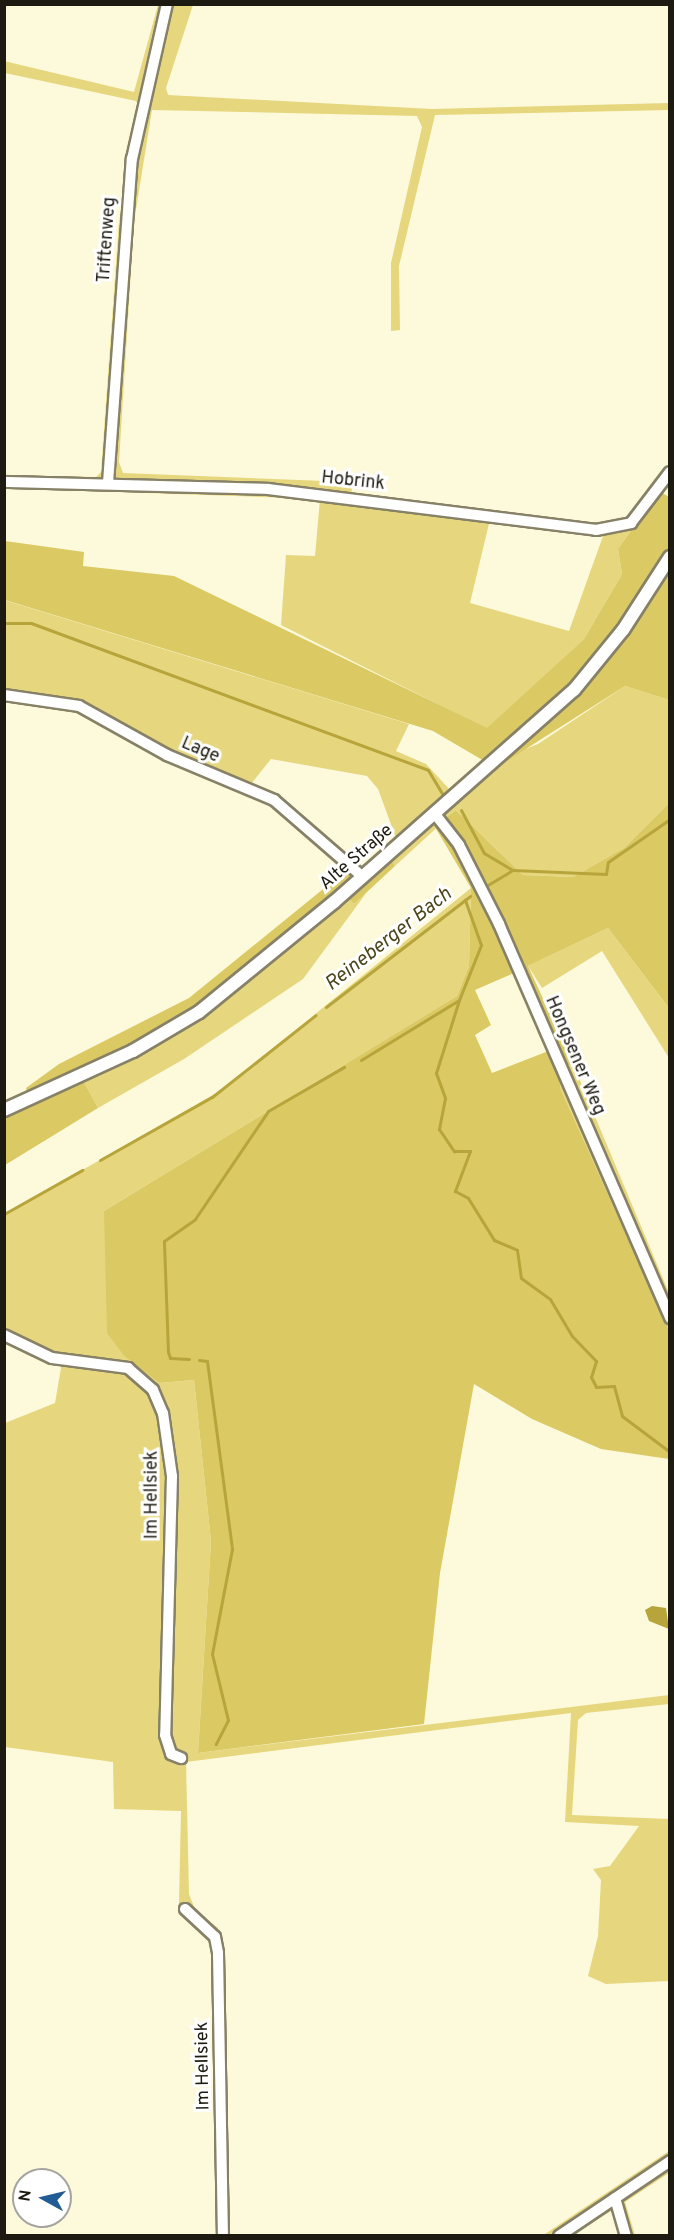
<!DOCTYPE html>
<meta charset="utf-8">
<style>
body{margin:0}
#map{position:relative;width:674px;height:2240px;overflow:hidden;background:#fdf9db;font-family:Overpass,sans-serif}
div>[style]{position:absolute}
.green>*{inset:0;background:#e6d77e}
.forest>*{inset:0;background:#dbc963}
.water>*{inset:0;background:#b7a53c}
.stream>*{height:3px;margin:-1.5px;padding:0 1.5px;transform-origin:1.5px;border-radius:1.5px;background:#b7a53c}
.roads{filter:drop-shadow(2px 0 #868167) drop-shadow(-2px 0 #868167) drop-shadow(0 2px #868167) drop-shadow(0 -2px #868167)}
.minor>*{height:10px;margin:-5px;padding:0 5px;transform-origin:5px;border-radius:5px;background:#fff}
.major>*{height:12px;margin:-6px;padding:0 6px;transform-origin:6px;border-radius:6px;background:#fff}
span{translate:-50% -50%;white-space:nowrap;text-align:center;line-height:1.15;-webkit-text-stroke:6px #fff;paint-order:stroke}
.street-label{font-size:18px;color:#1d1b11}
.water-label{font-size:20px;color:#4d461b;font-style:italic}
.frame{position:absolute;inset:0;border:6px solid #1d1b11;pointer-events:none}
.north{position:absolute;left:12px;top:2168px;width:60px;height:60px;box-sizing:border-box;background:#fff;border:2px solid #a5a4a0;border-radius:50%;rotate:278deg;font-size:16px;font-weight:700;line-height:24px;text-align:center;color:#1d1b11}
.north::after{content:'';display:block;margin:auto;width:21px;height:27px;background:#215d94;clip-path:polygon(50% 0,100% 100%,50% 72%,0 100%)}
</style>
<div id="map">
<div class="green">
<div style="clip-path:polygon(158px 5px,193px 5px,166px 88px,168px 95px,432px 109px,669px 103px,669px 110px,435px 115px,399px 266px,400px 330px,391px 331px,391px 263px,422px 127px,417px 116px,152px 110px,134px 222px,119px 462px,123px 473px,351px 482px,352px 494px,492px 511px,470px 603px,569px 631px,607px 525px,629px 520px,659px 491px,618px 549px,622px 574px,584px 639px,487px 729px,281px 625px,286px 555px,315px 556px,320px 499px,5px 488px,5px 475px,96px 477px,101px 472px,119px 222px,139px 106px,136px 101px,5px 73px,4px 61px,134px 92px)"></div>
<div style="clip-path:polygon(evenodd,4px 600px,409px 724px,396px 751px,426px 764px,453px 793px,489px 763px,538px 744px,625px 686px,669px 700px,669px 803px,624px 848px,573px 877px,523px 875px,456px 810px,395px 866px,386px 853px,357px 878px,271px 803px,165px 759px,77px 712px,5px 700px,4px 600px,271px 759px,367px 776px,378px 789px,396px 838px,361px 867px,293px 808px,251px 784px,271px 759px)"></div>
<div style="clip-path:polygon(471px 888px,469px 966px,457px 996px,104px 1211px,125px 1357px,159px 1383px,194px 1380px,211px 1541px,198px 1753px,669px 1695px,669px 1704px,586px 1713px,578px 1720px,572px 1815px,669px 1819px,669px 1981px,606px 1984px,588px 1976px,598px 1936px,601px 1880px,593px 1869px,610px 1866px,639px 1826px,565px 1822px,571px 1713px,186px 1762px,189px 1894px,196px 1912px,218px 1928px,222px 1951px,215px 1952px,212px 1939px,183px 1915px,179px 1903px,181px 1811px,114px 1809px,113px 1762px,5px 1747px,5px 1423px,55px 1403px,62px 1362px,5px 1339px,4px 1215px,220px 1091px)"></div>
<div style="clip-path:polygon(339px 889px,354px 904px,367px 892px,303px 979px,184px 1059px,98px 1108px,78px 1071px,157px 1032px)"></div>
<div style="clip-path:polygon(608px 928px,669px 1008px,669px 1058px,602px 951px,542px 988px,528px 966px)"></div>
<div style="clip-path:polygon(573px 1064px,669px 1293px,669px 1330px,561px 1090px,557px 1068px)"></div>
<div style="clip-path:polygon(669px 2151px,669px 2173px,625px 2202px,635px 2235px,623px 2235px,614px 2209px,573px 2235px,542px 2236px)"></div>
</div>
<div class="forest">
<div style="clip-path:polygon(659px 491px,669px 497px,669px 700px,625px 686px,496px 768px,433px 731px,5px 600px,5px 541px,84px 552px,83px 566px,174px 576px,487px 728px,584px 639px,622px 574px,618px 549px)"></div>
<div style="clip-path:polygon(evenodd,669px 803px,669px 1008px,608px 928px,528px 966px,573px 1064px,557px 1068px,561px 1090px,669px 1330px,669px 1459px,601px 1449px,532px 1419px,474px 1384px,440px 1573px,424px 1724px,198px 1753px,211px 1541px,194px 1380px,159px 1383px,125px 1357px,107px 1333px,104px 1211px,457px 996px,469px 966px,471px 888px,435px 827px,456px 810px,523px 875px,573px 877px,624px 848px,669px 803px,516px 972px,551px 1050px,492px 1073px,475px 1035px,491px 1025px,475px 990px,516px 972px)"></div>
<div style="clip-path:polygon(386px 853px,395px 866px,354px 904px,339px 889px,196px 1009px,78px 1071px,98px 1108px,5px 1165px,5px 1113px,30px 1101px,26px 1088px,59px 1064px,189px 998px,349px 868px,356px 877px)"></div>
</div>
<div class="water">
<div style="clip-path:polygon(652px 1606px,666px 1608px,669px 1629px,649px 1621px,645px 1610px)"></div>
</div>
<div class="stream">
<div style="left:4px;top:623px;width:27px"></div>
<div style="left:31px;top:623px;width:423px;rotate:20.3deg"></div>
<div style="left:428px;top:770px;width:29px;rotate:59deg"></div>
<div style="left:461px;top:810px;width:49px;rotate:61.9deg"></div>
<div style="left:484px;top:853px;width:33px;rotate:31deg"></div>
<div style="left:486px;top:886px;width:31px;rotate:-31deg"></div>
<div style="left:513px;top:870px;width:93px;rotate:2.5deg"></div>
<div style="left:606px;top:874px;width:12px;rotate:-81deg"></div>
<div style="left:608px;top:862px;width:75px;rotate:-34.7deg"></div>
<div style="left:459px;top:1000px;width:77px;rotate:107.5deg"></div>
<div style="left:436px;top:1073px;width:27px;rotate:70deg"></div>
<div style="left:445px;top:1098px;width:32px;rotate:101deg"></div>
<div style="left:439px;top:1129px;width:27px;rotate:56deg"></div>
<div style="left:454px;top:1151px;width:16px"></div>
<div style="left:470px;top:1151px;width:43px;rotate:110.6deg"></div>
<div style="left:455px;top:1191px;width:15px;rotate:28deg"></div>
<div style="left:468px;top:1198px;width:49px;rotate:58.2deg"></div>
<div style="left:494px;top:1240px;width:25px;rotate:23deg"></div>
<div style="left:517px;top:1250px;width:28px;rotate:82deg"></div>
<div style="left:521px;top:1278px;width:36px;rotate:36deg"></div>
<div style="left:550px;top:1299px;width:43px;rotate:59.3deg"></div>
<div style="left:572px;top:1336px;width:35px;rotate:46deg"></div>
<div style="left:596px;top:1361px;width:17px;rotate:107deg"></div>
<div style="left:591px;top:1377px;width:11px;rotate:63deg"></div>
<div style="left:596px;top:1387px;width:18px;rotate:-3deg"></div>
<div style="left:614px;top:1386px;width:31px;rotate:75deg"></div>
<div style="left:622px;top:1416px;width:60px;rotate:36.9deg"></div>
<div style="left:326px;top:1007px;width:182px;rotate:-37.6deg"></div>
<div style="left:361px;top:1060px;width:115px;rotate:-31.5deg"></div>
<div style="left:459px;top:1000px;width:59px;rotate:-68.2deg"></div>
<div style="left:481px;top:945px;width:48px;rotate:-109.6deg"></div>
<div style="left:100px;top:1160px;width:129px;rotate:-29.4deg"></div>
<div style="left:212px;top:1097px;width:132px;rotate:-38.3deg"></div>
<div style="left:4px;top:1214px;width:90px;rotate:-29.4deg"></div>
<div style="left:189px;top:1359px;width:19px;rotate:-177deg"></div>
<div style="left:170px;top:1358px;width:6px;rotate:-108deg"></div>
<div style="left:168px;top:1352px;width:111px;rotate:-92.1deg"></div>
<div style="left:164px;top:1241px;width:38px;rotate:-35deg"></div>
<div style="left:195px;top:1219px;width:130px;rotate:-55.9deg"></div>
<div style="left:268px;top:1111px;width:88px;rotate:-30.1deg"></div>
<div style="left:199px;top:1360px;width:8px;rotate:7deg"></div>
<div style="left:207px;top:1361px;width:190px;rotate:82.4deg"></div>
<div style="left:232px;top:1549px;width:107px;rotate:100.8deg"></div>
<div style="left:212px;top:1654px;width:68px;rotate:76.4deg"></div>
<div style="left:228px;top:1720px;width:27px;rotate:117deg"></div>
</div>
<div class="roads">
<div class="minor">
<div style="left:4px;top:482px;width:264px;rotate:1.5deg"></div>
<div style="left:268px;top:489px;width:331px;rotate:7.1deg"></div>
<div style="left:596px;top:530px;width:36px;rotate:-11deg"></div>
<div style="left:631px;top:523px;width:64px;rotate:-52.6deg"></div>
<div style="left:108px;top:483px;width:325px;rotate:-85.8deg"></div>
<div style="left:132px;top:159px;width:159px;rotate:-77.3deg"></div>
<div style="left:4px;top:695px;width:76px;rotate:8.3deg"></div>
<div style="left:79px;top:706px;width:101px;rotate:29.1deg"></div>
<div style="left:167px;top:755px;width:116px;rotate:22.8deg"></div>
<div style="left:274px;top:800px;width:118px;rotate:40.9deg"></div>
<div style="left:435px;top:814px;width:39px;rotate:52deg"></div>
<div style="left:459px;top:845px;width:89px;rotate:63.1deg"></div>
<div style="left:499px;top:924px;width:430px;rotate:66.5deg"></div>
<div style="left:4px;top:1335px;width:53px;rotate:25.6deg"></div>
<div style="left:52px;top:1358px;width:77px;rotate:7.5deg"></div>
<div style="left:128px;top:1368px;width:33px;rotate:41deg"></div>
<div style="left:153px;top:1390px;width:25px;rotate:67deg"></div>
<div style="left:163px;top:1413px;width:64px;rotate:81.9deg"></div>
<div style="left:172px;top:1476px;width:259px;rotate:91.5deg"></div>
<div style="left:165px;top:1735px;width:20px;rotate:72deg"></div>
<div style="left:171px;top:1754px;width:11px;rotate:22deg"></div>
<div style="left:185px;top:1909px;width:41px;rotate:43deg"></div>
<div style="left:215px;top:1937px;width:16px;rotate:79deg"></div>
<div style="left:218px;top:1953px;width:283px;rotate:89deg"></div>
<div style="left:615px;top:2198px;width:40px;rotate:74deg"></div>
<div style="left:559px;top:2236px;width:134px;rotate:-34deg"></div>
</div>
<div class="major">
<div style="left:4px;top:1110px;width:142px;rotate:-24.6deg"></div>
<div style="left:133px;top:1051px;width:77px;rotate:-30.6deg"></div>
<div style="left:199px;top:1012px;width:174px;rotate:-39.2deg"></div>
<div style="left:334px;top:902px;width:320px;rotate:-41.5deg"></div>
<div style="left:574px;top:690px;width:77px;rotate:-50.8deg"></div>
<div style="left:623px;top:630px;width:87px;rotate:-57.2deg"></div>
</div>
</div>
<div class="street-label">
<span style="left:108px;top:240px;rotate:-86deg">Triftenweg</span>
<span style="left:353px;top:482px;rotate:6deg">Hobrink</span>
<span style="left:200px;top:751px;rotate:23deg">Lage</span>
<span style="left:357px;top:858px;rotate:-41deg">Alte Straße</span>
<span style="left:574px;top:1056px;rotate:67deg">Hongsener Weg</span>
<span style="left:153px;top:1495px;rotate:-90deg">Im Hellsiek</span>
<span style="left:204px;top:2066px;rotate:-91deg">Im Hellsiek</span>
</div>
<div class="water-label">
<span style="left:389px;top:940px;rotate:-38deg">Reineberger Bach</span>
</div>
<div class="frame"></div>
<div class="north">N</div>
</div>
